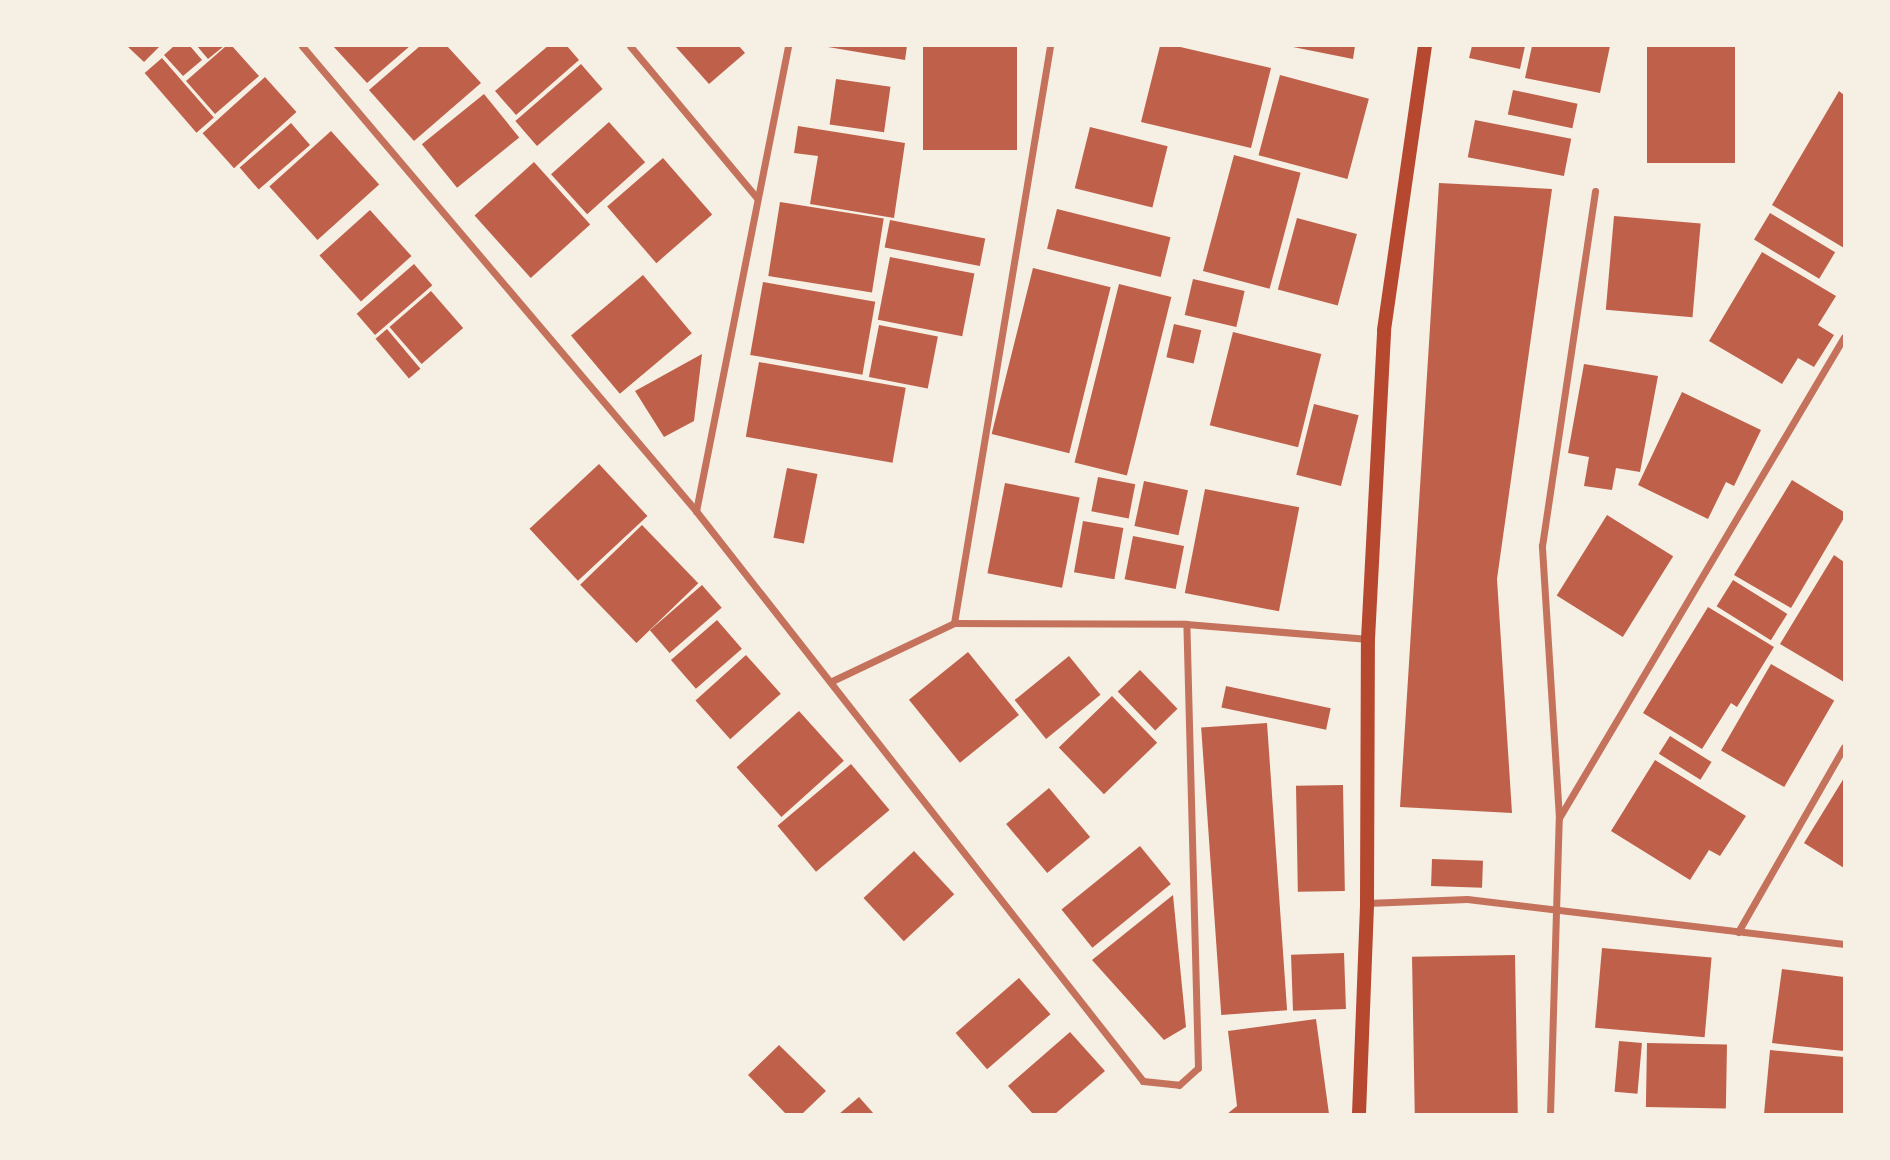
<!DOCTYPE html>
<style>
body{margin:0}
#map{position:relative;width:1890px;height:1160px;overflow:hidden;background:#f6efe4;font-family:Quicksand,sans-serif}
div>[style]{position:absolute}
.building>*{inset:0;background:#bf614a;transform-origin:0 0}
.minor>*{height:7px;margin:-3.5px;padding:0 3.5px;transform-origin:3.5px;border-radius:3.5px;background:#c5725c}
.secondary>*{height:14px;margin:-7px;padding:0 7px;transform-origin:7px;border-radius:7px;background:#b5482f}
span{translate:-50% -50%;white-space:nowrap;text-align:center;line-height:1.15;-webkit-text-stroke:7px #f6efe4;paint-order:stroke}
.frame{position:absolute;inset:0;border:47px solid #f6efe4;pointer-events:none}
</style>
<div id="map">
<div class="building">
<div style="clip-path:polygon(127px 46px,160px 46px,144px 62px)"></div>
<div style="clip-path:polygon(174px 46px,190px 46px,202px 60px,183px 76px,164px 55px)"></div>
<div style="clip-path:polygon(197px 46px,224px 46px,208px 59px)"></div>
<div style="clip-path:polygon(226px 46px,232px 46px,259px 76px,215px 114px,186px 81px)"></div>
<div style="clip-path:polygon(333px 46px,410px 46px,367px 83px)"></div>
<div style="clip-path:polygon(420px 46px,447px 46px,481px 83px,414px 141px,369px 90px)"></div>
<div style="clip-path:polygon(548px 46px,567px 46px,579px 60px,516px 115px,495px 91px)"></div>
<div style="clip-path:polygon(675px 46px,739px 46px,745px 53px,709px 84px)"></div>
<div style="clip-path:polygon(822px 46px,907px 46px,905px 60px)"></div>
<div style="left:923px;top:46px;width:94px;height:104px"></div>
<div style="clip-path:polygon(1160px 46px,1176px 46px,1271px 68px,1251px 148px,1141px 122px)"></div>
<div style="clip-path:polygon(1288px 46px,1355px 46px,1353px 59px)"></div>
<div style="clip-path:polygon(1472px 46px,1525px 46px,1520px 69px,1469px 58px)"></div>
<div style="clip-path:polygon(1532px 46px,1610px 46px,1600px 93px,1525px 78px)"></div>
<div style="left:1647px;top:46px;width:88px;height:117px"></div>
<div style="left:162px;top:58px;width:79px;height:23px;rotate:49deg"></div>
<div style="left:581px;top:64px;width:33px;height:87px;rotate:49deg"></div>
<div style="left:1280px;top:75px;width:92px;height:83px;rotate:15deg"></div>
<div style="left:265px;top:77px;width:47px;height:84px;rotate:48deg"></div>
<div style="left:836px;top:79px;width:55px;height:46px;rotate:8deg"></div>
<div style="left:1513px;top:90px;width:66px;height:25px;rotate:12deg"></div>
<div style="clip-path:polygon(1839px 91px,1844px 95px,1844px 248px,1772px 205px)"></div>
<div style="left:484px;top:94px;width:56px;height:80px;rotate:51deg"></div>
<div style="left:1475px;top:120px;width:98px;height:38px;rotate:11deg"></div>
<div style="left:609px;top:122px;width:54px;height:78px;rotate:48deg"></div>
<div style="left:291px;top:123px;width:29px;height:68px;rotate:49deg"></div>
<div style="clip-path:polygon(798px 126px,905px 143px,894px 218px,810px 204px,818px 156px,794px 153px)"></div>
<div style="left:1090px;top:127px;width:80px;height:63px;rotate:14deg"></div>
<div style="left:331px;top:131px;width:72px;height:83px;rotate:48deg"></div>
<div style="left:1234px;top:155px;width:69px;height:120px;rotate:15deg"></div>
<div style="left:663px;top:158px;width:75px;height:74px;rotate:49deg"></div>
<div style="left:534px;top:162px;width:84px;height:80px;rotate:48deg"></div>
<div style="clip-path:polygon(1439px 183px,1552px 189px,1497px 579px,1512px 813px,1400px 807px)"></div>
<div style="left:780px;top:202px;width:105px;height:75px;rotate:9deg"></div>
<div style="left:1057px;top:209px;width:117px;height:41px;rotate:14deg"></div>
<div style="left:370px;top:210px;width:62px;height:68px;rotate:48deg"></div>
<div style="left:1770px;top:213px;width:76px;height:31px;rotate:31deg"></div>
<div style="left:1614px;top:216px;width:87px;height:94px;rotate:5deg"></div>
<div style="left:1297px;top:218px;width:62px;height:74px;rotate:15deg"></div>
<div style="left:890px;top:220px;width:97px;height:28px;rotate:11deg"></div>
<div style="clip-path:polygon(1762px 252px,1836px 296px,1818px 325px,1834px 335px,1814px 367px,1798px 358px,1782px 384px,1709px 341px)"></div>
<div style="left:890px;top:257px;width:86px;height:64px;rotate:11deg"></div>
<div style="left:414px;top:264px;width:28px;height:76px;rotate:49deg"></div>
<div style="left:1033px;top:268px;width:80px;height:171px;rotate:14deg"></div>
<div style="left:643px;top:275px;width:76px;height:94px;rotate:50deg"></div>
<div style="left:1193px;top:279px;width:53px;height:37px;rotate:13deg"></div>
<div style="left:763px;top:282px;width:114px;height:74px;rotate:10deg"></div>
<div style="left:1119px;top:284px;width:54px;height:184px;rotate:14deg"></div>
<div style="left:431px;top:291px;width:49px;height:55px;rotate:49deg"></div>
<div style="left:1174px;top:324px;width:28px;height:34px;rotate:13deg"></div>
<div style="left:879px;top:325px;width:60px;height:53px;rotate:11deg"></div>
<div style="left:387px;top:329px;width:52px;height:15px;rotate:50deg"></div>
<div style="left:1233px;top:332px;width:91px;height:96px;rotate:14deg"></div>
<div style="clip-path:polygon(702px 354px,694px 421px,664px 437px,635px 391px)"></div>
<div style="left:759px;top:362px;width:149px;height:76px;rotate:10deg"></div>
<div style="clip-path:polygon(1584px 364px,1658px 376px,1640px 472px,1616px 468px,1612px 490px,1584px 486px,1589px 457px,1568px 453px)"></div>
<div style="clip-path:polygon(1682px 392px,1761px 430px,1734px 486px,1726px 482px,1708px 519px,1638px 485px)"></div>
<div style="left:1314px;top:404px;width:46px;height:73px;rotate:14deg"></div>
<div style="left:599px;top:464px;width:71px;height:95px;rotate:47deg"></div>
<div style="left:787px;top:468px;width:31px;height:71px;rotate:11deg"></div>
<div style="left:1098px;top:477px;width:38px;height:35px;rotate:11deg"></div>
<div style="clip-path:polygon(1792px 480px,1844px 512px,1844px 518px,1791px 608px,1734px 575px)"></div>
<div style="left:1144px;top:481px;width:45px;height:46px;rotate:12deg"></div>
<div style="left:1005px;top:483px;width:76px;height:92px;rotate:11deg"></div>
<div style="left:1205px;top:489px;width:96px;height:106px;rotate:11deg"></div>
<div style="left:1607px;top:515px;width:78px;height:95px;rotate:32deg"></div>
<div style="left:1083px;top:521px;width:41px;height:52px;rotate:10deg"></div>
<div style="left:642px;top:525px;width:81px;height:86px;rotate:46deg"></div>
<div style="left:1133px;top:536px;width:52px;height:44px;rotate:11deg"></div>
<div style="clip-path:polygon(1834px 555px,1844px 562px,1844px 682px,1780px 644px)"></div>
<div style="left:1733px;top:580px;width:64px;height:31px;rotate:32deg"></div>
<div style="left:702px;top:585px;width:30px;height:69px;rotate:49deg"></div>
<div style="clip-path:polygon(1708px 607px,1774px 647px,1737px 707px,1731px 703px,1702px 749px,1643px 713px)"></div>
<div style="left:717px;top:620px;width:38px;height:61px;rotate:49deg"></div>
<div style="left:968px;top:652px;width:81px;height:76px;rotate:51deg"></div>
<div style="left:746px;top:655px;width:52px;height:68px;rotate:48deg"></div>
<div style="left:1069px;top:656px;width:50px;height:70px;rotate:51deg"></div>
<div style="left:1771px;top:664px;width:73px;height:100px;rotate:30deg"></div>
<div style="left:1140px;top:670px;width:54px;height:31px;rotate:46deg"></div>
<div style="left:1226px;top:686px;width:107px;height:22px;rotate:12deg"></div>
<div style="left:1112px;top:696px;width:65px;height:74px;rotate:46deg"></div>
<div style="left:799px;top:711px;width:67px;height:84px;rotate:48deg"></div>
<div style="left:1267px;top:723px;width:288px;height:66px;rotate:86deg"></div>
<div style="left:1670px;top:736px;width:49px;height:21px;rotate:32deg"></div>
<div style="clip-path:polygon(1655px 760px,1746px 816px,1720px 856px,1709px 850px,1690px 880px,1611px 831px)"></div>
<div style="left:851px;top:764px;width:60px;height:96px;rotate:50deg"></div>
<div style="clip-path:polygon(1844px 778px,1844px 868px,1804px 843px)"></div>
<div style="left:1343px;top:785px;width:106px;height:47px;rotate:89deg"></div>
<div style="left:1049px;top:788px;width:64px;height:56px;rotate:50deg"></div>
<div style="left:1140px;top:846px;width:49px;height:101px;rotate:51deg"></div>
<div style="left:914px;top:851px;width:59px;height:69px;rotate:47deg"></div>
<div style="left:1432px;top:859px;width:51px;height:27px;rotate:2deg"></div>
<div style="clip-path:polygon(1173px 895px,1186px 1027px,1164px 1040px,1092px 960px)"></div>
<div style="left:1602px;top:948px;width:110px;height:80px;rotate:5deg"></div>
<div style="left:1344px;top:953px;width:56px;height:53px;rotate:88deg"></div>
<div style="left:1515px;top:955px;width:159px;height:103px;rotate:89deg"></div>
<div style="clip-path:polygon(1782px 969px,1844px 977px,1844px 1051px,1772px 1043px)"></div>
<div style="left:1019px;top:978px;width:48px;height:84px;rotate:49deg"></div>
<div style="clip-path:polygon(1316px 1019px,1329px 1114px,1227px 1114px,1237px 1106px,1228px 1031px)"></div>
<div style="clip-path:polygon(1070px 1032px,1105px 1071px,1055px 1114px,1033px 1114px,1008px 1086px)"></div>
<div style="left:1619px;top:1041px;width:23px;height:51px;rotate:5deg"></div>
<div style="left:1647px;top:1043px;width:80px;height:64px;rotate:1deg"></div>
<div style="clip-path:polygon(779px 1045px,826px 1091px,802px 1114px,786px 1114px,748px 1075px)"></div>
<div style="clip-path:polygon(1770px 1050px,1844px 1057px,1844px 1114px,1764px 1114px)"></div>
<div style="clip-path:polygon(859px 1097px,874px 1114px,839px 1114px)"></div>
</div>
<div class="minor">
<div style="left:302px;top:46px;width:609px;rotate:49.72deg"></div>
<div style="left:696px;top:511px;width:724px;rotate:51.9deg"></div>
<div style="left:1143px;top:1081px;width:36px;rotate:6deg"></div>
<div style="left:1179px;top:1085px;width:25px;rotate:-42deg"></div>
<div style="left:1198px;top:1068px;width:444px;rotate:-91.5deg"></div>
<div style="left:630px;top:46px;width:198px;rotate:50.1deg"></div>
<div style="left:696px;top:511px;width:474px;rotate:-78.8deg"></div>
<div style="left:954px;top:623px;width:232px;rotate:0.2deg"></div>
<div style="left:1186px;top:624px;width:183px;rotate:4.7deg"></div>
<div style="left:832px;top:681px;width:135px;rotate:-25.4deg"></div>
<div style="left:954px;top:623px;width:585px;rotate:-80.55deg"></div>
<div style="left:1559px;top:818px;width:559px;rotate:-59.35deg"></div>
<div style="left:1367px;top:903px;width:100px;rotate:-2.3deg"></div>
<div style="left:1467px;top:899px;width:380px;rotate:6.8deg"></div>
<div style="left:1738px;top:932px;width:213px;rotate:-60.2deg"></div>
<div style="left:1550px;top:1114px;width:296px;rotate:-88.3deg"></div>
<div style="left:1559px;top:818px;width:273px;rotate:-93.6deg"></div>
<div style="left:1542px;top:546px;width:359px;rotate:-81.5deg"></div>
</div>
<div class="secondary">
<div style="left:1359px;top:1114px;width:211px;rotate:-87.8deg"></div>
<div style="left:1367px;top:903px;width:264px;rotate:-89.8deg"></div>
<div style="left:1368px;top:639px;width:309px;rotate:-87deg"></div>
<div style="left:1384px;top:330px;width:287px;rotate:-81.8deg"></div>
</div>
<div class="frame"></div>
</div>
